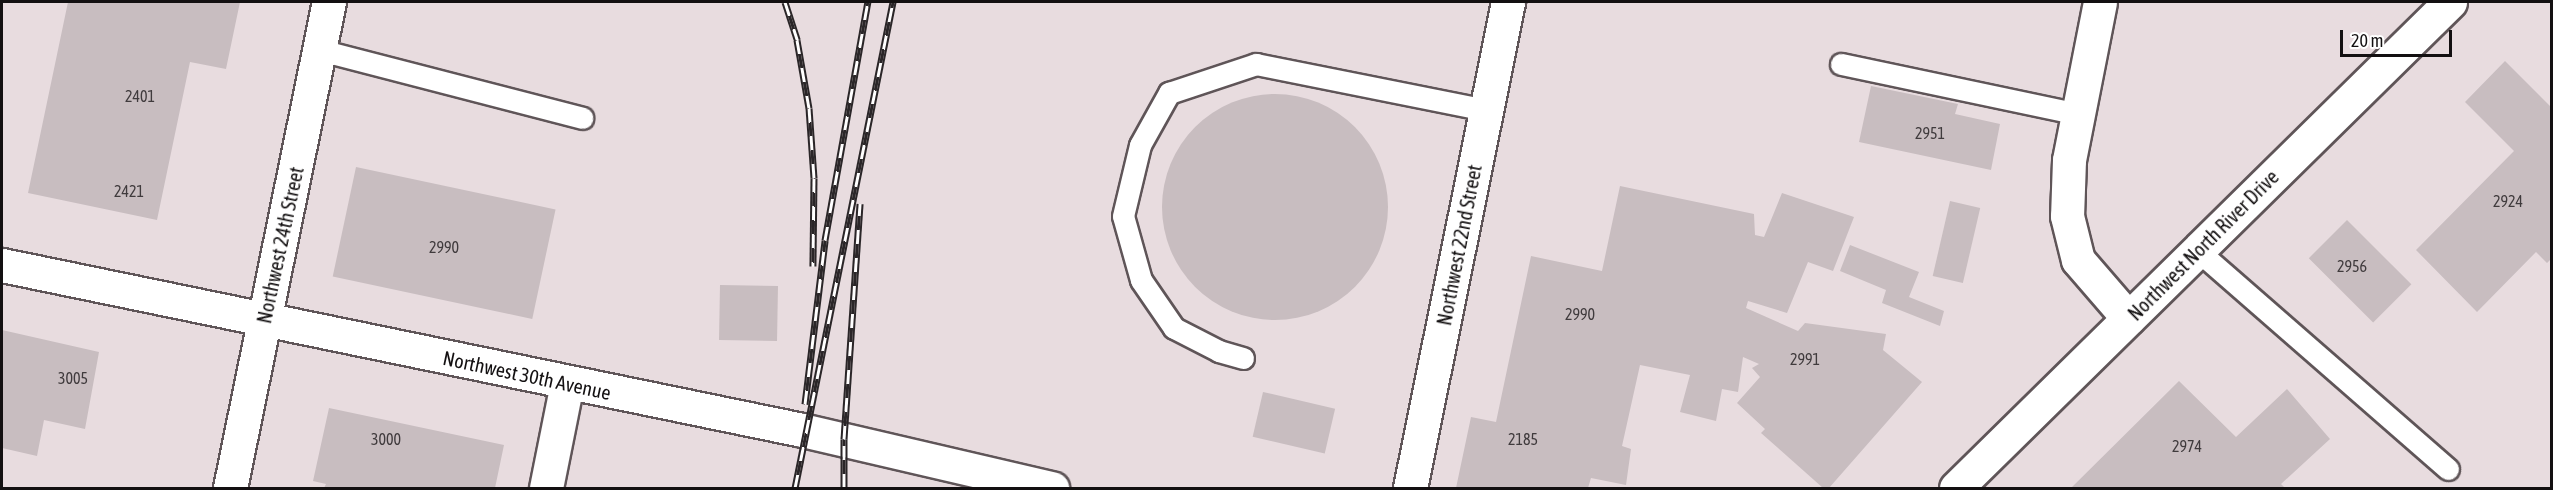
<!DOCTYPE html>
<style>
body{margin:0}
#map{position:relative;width:2553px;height:490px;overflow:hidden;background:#e8dcdf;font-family:"Asap Condensed",sans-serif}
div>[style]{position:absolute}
.building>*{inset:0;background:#c8bdc0;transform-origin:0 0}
.round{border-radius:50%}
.roads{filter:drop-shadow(2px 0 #5f5558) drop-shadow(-2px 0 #5f5558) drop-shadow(0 2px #5f5558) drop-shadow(0 -2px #5f5558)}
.lane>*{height:21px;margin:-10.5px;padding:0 10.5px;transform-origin:10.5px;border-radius:10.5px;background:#fff}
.street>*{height:33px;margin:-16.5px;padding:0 16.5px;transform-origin:16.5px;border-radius:16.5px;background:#fff}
.secondary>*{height:33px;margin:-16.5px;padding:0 16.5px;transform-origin:16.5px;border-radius:16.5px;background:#fff}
.rail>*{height:7px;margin-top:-3.5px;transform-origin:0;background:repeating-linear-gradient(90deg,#fff 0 14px,#2a2628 0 28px);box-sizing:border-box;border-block:2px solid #2a2628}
span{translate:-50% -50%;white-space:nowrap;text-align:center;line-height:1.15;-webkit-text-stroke:4.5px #fff;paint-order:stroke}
.number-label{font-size:16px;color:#403b3d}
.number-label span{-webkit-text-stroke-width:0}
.street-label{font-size:20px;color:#131011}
.frame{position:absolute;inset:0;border:3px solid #131011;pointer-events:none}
.scale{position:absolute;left:2340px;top:30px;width:112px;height:27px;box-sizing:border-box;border:3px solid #131011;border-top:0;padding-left:8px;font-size:18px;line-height:21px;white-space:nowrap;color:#131011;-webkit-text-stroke:4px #fff;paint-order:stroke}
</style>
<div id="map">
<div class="building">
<div style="clip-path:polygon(68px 2px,240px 2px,226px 69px,190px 62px,157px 220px,28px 193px)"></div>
<div style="clip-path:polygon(2505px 61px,2552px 108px,2552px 258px,2547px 263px,2536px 252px,2477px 312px,2416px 250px,2514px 151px,2465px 102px)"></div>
<div style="clip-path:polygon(1871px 86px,1958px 104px,1955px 114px,2000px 124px,1991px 170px,1859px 142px)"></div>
<div class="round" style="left:1162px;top:94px;width:226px;height:226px"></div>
<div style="left:356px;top:167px;width:204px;height:112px;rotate:12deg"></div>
<div style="clip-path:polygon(1620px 186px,1754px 214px,1755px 235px,1764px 237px,1782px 193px,1854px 217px,1833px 271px,1808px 262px,1787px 313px,1748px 301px,1746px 308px,1798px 331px,1805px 323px,1886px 334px,1883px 350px,1922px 382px,1829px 488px,1823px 488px,1761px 433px,1765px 429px,1737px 403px,1760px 377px,1752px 368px,1759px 364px,1743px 357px,1738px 392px,1722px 389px,1716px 421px,1680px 412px,1690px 375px,1640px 365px,1622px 446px,1631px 449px,1626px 485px,1591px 478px,1588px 488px,1456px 488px,1471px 417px,1496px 422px,1531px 256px,1602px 271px)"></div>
<div style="left:1950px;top:201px;width:31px;height:77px;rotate:13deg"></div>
<div style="left:2347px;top:220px;width:91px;height:54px;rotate:45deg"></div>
<div style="clip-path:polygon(1850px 245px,1919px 272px,1909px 297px,1944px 311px,1940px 326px,1882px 303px,1886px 290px,1840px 271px)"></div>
<div style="left:720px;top:285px;width:58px;height:55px;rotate:1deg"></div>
<div style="clip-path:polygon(2px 330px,99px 352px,85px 429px,44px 420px,37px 456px,2px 448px)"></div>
<div style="clip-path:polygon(2179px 381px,2236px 437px,2287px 389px,2330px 439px,2281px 484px,2285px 488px,2071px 488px)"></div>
<div style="left:1263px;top:392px;width:74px;height:46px;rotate:13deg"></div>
<div style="clip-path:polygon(329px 408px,504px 445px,495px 488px,324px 488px,326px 484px,313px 481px)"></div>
</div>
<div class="roads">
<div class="lane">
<div style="left:320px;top:50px;width:271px;rotate:14.5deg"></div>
<div style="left:1841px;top:64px;width:242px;rotate:11.9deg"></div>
<div style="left:2197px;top:250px;width:333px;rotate:41.1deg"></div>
<div style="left:1243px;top:358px;width:25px;rotate:-164deg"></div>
<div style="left:1219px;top:351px;width:51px;rotate:-152.9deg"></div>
<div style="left:1174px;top:328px;width:58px;rotate:-124.5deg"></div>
<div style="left:1141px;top:280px;width:66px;rotate:-105.7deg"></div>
<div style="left:1123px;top:216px;width:73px;rotate:-76.5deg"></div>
<div style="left:1140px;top:145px;width:60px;rotate:-60.9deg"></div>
<div style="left:1169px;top:93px;width:92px;rotate:-18.4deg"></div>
<div style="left:1256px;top:64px;width:235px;rotate:11.3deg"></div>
</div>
<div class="street">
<div style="left:2100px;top:2px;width:161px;rotate:101.1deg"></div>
<div style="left:2069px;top:160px;width:56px;rotate:92deg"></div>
<div style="left:2067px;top:216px;width:45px;rotate:76deg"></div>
<div style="left:2078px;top:260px;width:77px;rotate:49.2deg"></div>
<div style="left:2px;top:265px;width:817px;rotate:11.65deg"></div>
<div style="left:802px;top:430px;width:257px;rotate:13.1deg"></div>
<div style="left:230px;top:488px;width:496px;rotate:-78.5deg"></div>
<div style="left:546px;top:488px;width:107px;rotate:-78.7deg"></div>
<div style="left:1410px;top:488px;width:496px;rotate:-78.6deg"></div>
</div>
<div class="secondary">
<div style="left:1956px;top:488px;width:693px;rotate:-44.53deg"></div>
</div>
</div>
<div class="rail">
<div style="left:785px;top:2px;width:40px;rotate:72deg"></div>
<div style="left:797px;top:40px;width:69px;rotate:80deg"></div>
<div style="left:809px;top:108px;width:70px;rotate:85.9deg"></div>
<div style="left:814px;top:178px;width:88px;rotate:90.7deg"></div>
<div style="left:805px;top:404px;width:165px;rotate:-83deg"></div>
<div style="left:825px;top:240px;width:242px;rotate:-79.8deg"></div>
<div style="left:795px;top:488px;width:496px;rotate:-78.6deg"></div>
<div style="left:844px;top:488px;width:49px;rotate:-90deg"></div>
<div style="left:844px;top:439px;width:236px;rotate:-86.1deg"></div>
</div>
<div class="number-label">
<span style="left:140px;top:96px">2401</span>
<span style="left:1930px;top:133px">2951</span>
<span style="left:129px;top:191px">2421</span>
<span style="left:2508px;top:201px">2924</span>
<span style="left:444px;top:247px">2990</span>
<span style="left:2352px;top:266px">2956</span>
<span style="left:1580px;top:314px">2990</span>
<span style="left:1805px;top:359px">2991</span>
<span style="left:73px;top:378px">3005</span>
<span style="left:386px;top:439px">3000</span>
<span style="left:1523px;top:439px">2185</span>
<span style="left:2187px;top:446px">2974</span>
</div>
<div class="street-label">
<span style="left:280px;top:245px;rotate:-78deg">Northwest 24th Street</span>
<span style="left:1459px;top:245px;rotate:-79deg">Northwest 22nd Street</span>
<span style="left:2203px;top:245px;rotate:-45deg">Northwest North River Drive</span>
<span style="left:527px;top:375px;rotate:12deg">Northwest 30th Avenue</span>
</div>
<div class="frame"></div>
<div class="scale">20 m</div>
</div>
